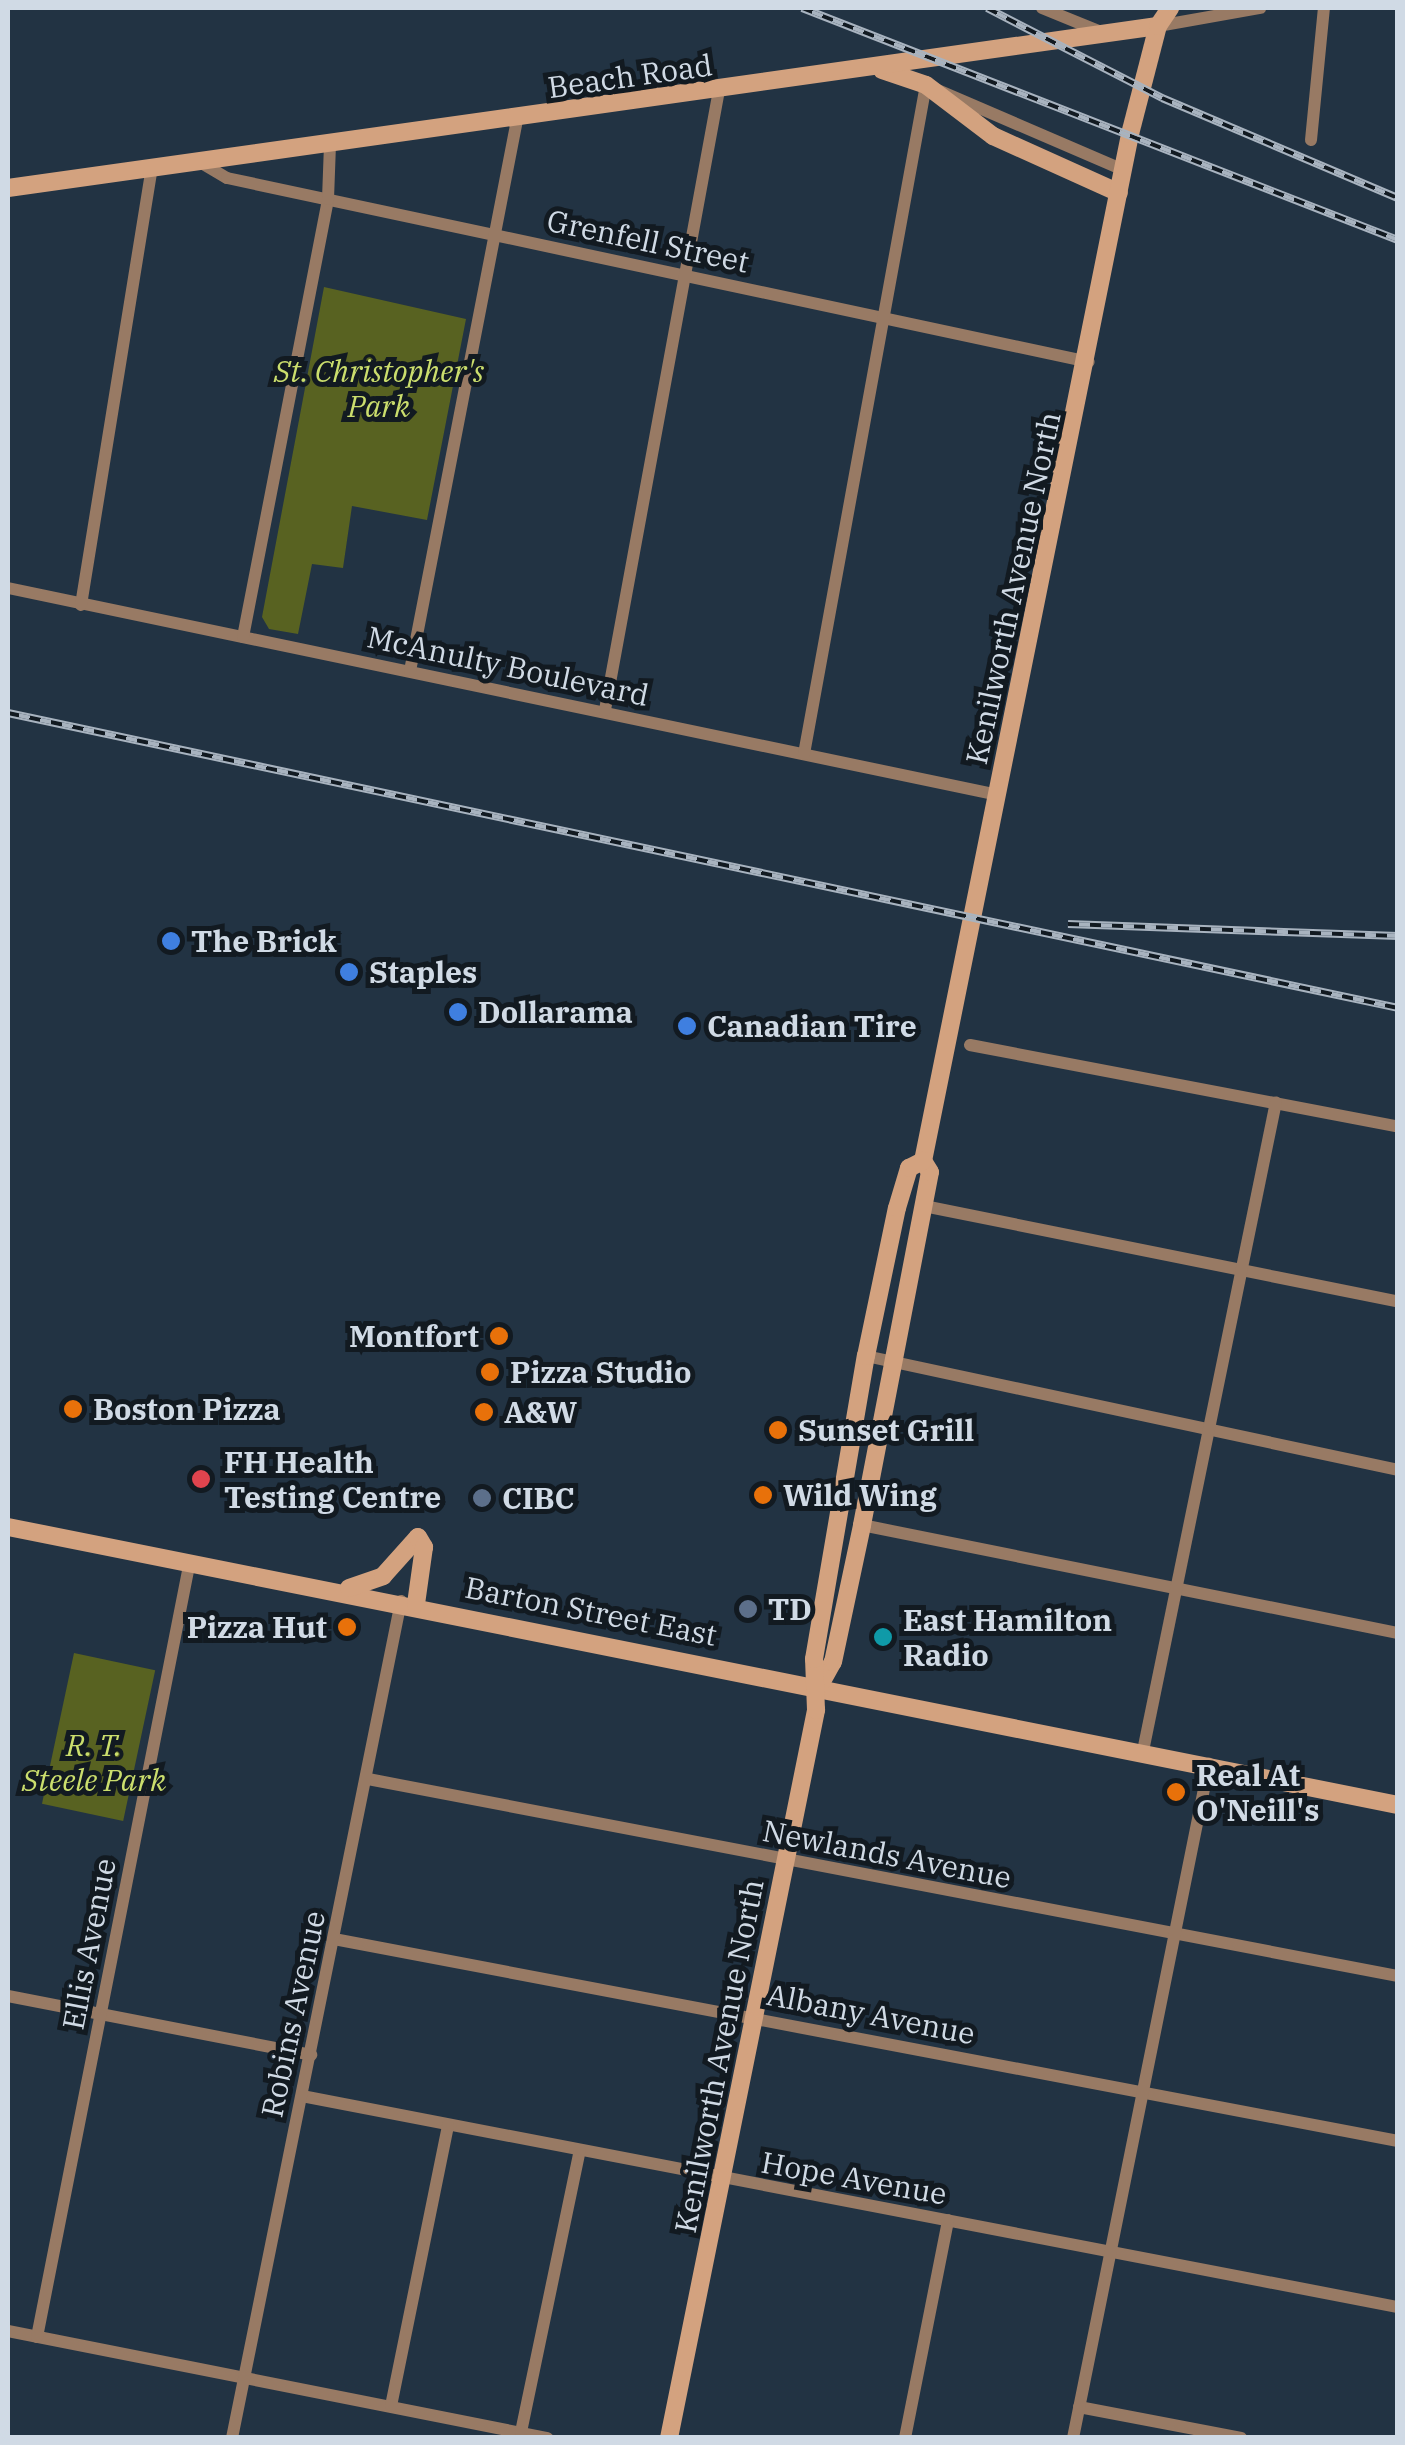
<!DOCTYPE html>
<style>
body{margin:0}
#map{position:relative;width:1405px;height:2445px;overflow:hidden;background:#223343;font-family:"IBM Plex Serif",serif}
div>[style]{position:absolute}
.green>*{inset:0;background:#586221;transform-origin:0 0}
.street>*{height:12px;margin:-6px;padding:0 6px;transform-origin:6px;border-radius:6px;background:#987a64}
.secondary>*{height:18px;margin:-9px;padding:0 9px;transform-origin:9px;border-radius:9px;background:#d3a27f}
.rail>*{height:8px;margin-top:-4px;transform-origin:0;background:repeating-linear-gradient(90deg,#121a21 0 11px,#a8b3bf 0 22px);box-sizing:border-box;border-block:2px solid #a8b3bf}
.dots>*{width:28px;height:28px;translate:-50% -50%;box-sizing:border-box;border:5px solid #121a21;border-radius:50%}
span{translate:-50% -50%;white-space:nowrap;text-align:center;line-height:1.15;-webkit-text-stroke:10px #121a21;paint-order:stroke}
.street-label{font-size:30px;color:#d0dae5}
.park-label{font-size:30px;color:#cbde6d;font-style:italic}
.poi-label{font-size:30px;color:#d0dae5;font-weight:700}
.left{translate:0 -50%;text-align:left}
.right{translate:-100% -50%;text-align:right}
.frame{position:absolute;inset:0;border:10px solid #d0dae5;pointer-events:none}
</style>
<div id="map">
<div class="green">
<div style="clip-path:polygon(324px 287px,466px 319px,427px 520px,352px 506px,343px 568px,312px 564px,298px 634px,269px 629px,262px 617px)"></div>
<div style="left:74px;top:1653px;width:83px;height:154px;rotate:12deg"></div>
</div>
<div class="street">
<div style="left:1042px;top:8px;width:64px;rotate:22.1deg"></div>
<div style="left:1158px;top:26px;width:104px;rotate:-10deg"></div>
<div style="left:1311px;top:140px;width:133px;rotate:-84.4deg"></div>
<div style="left:200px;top:162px;width:31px;rotate:31deg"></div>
<div style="left:227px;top:178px;width:881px;rotate:12.05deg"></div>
<div style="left:8px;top:588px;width:1011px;rotate:11.81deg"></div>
<div style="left:81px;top:605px;width:442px;rotate:-80.8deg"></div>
<div style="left:243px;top:637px;width:446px;rotate:-79deg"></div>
<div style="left:328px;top:199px;width:55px;rotate:-87.9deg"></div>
<div style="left:410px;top:671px;width:561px;rotate:-79.01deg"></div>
<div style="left:605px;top:710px;width:630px;rotate:-79.58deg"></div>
<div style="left:804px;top:754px;width:680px;rotate:-79.67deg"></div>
<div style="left:926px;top:85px;width:215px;rotate:23.3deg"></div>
<div style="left:970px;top:1045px;width:436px;rotate:10.8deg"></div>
<div style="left:924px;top:1206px;width:484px;rotate:11.4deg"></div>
<div style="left:866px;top:1356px;width:544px;rotate:12.09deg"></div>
<div style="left:862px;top:1525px;width:547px;rotate:11.39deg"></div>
<div style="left:1143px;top:1751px;width:662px;rotate:-78.42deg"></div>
<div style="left:368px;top:1779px;width:1049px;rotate:10.83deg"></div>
<div style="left:334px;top:1939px;width:1083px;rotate:10.75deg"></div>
<div style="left:8px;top:1996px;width:309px;rotate:11deg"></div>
<div style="left:302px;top:2096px;width:1116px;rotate:10.9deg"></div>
<div style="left:8px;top:2331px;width:550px;rotate:11.23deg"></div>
<div style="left:37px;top:2337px;width:791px;rotate:-78.85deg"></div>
<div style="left:391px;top:2406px;width:286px;rotate:-78.5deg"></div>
<div style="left:1079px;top:2407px;width:165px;rotate:10.8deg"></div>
<div style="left:521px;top:2432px;width:288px;rotate:-78.2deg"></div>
<div style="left:232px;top:2438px;width:854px;rotate:-78.58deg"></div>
<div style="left:905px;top:2438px;width:222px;rotate:-78.8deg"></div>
<div style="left:1073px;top:2438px;width:688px;rotate:-78.59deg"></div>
</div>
<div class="secondary">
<div style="left:882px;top:70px;width:46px;rotate:18.8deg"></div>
<div style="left:926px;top:85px;width:84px;rotate:37.3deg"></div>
<div style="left:993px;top:136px;width:138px;rotate:24.3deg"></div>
<div style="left:8px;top:188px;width:1161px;rotate:-8.02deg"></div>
<div style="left:8px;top:1527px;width:1418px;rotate:11.31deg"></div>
<div style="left:349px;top:1588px;width:36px;rotate:-19deg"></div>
<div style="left:383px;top:1576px;width:52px;rotate:-48.1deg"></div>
<div style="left:418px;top:1537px;width:12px;rotate:59deg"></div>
<div style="left:424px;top:1547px;width:58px;rotate:98deg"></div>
<div style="left:820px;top:1685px;width:26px;rotate:-61deg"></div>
<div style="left:833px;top:1662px;width:140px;rotate:-78deg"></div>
<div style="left:862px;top:1525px;width:359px;rotate:-79.1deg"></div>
<div style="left:930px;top:1172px;width:13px;rotate:-122deg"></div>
<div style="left:923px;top:1161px;width:1048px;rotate:-78.6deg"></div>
<div style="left:1130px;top:134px;width:112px;rotate:-75.5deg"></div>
<div style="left:1158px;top:26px;width:22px;rotate:-56deg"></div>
<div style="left:669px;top:2438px;width:743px;rotate:-78.58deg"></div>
<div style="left:816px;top:1710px;width:51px;rotate:-92.2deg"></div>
<div style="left:814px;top:1659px;width:307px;rotate:-80.3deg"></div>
<div style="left:866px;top:1356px;width:151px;rotate:-78.2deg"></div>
<div style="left:897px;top:1208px;width:42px;rotate:-73.3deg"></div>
<div style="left:909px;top:1168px;width:16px;rotate:-27deg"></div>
</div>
<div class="rail">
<div style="left:802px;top:8px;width:640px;rotate:21.27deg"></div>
<div style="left:987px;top:8px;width:197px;rotate:27.2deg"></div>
<div style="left:1162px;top:98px;width:256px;rotate:23deg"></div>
<div style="left:8px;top:713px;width:1421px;rotate:11.98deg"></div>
<div style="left:1068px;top:924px;width:330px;rotate:2.1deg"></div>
</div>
<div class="dots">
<div style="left:171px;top:941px;background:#3f7fe0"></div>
<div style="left:349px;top:972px;background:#3f7fe0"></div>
<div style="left:458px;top:1012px;background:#3f7fe0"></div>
<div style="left:687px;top:1026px;background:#3f7fe0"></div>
<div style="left:499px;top:1336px;background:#e8710a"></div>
<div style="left:490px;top:1372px;background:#e8710a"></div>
<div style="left:73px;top:1409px;background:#e8710a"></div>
<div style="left:484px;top:1412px;background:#e8710a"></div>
<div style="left:778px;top:1430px;background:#e8710a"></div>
<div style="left:201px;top:1479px;background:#e0444e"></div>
<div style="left:763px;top:1495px;background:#e8710a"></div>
<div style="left:482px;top:1498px;background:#5c6f8a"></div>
<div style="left:748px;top:1609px;background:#5c6f8a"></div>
<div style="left:347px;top:1627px;background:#e8710a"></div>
<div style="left:883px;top:1637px;background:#0f9aa8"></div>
<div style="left:1176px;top:1792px;background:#e8710a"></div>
</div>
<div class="street-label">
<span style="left:630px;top:76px;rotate:-8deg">Beach Road</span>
<span style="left:648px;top:241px;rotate:12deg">Grenfell Street</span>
<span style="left:1013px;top:588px;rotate:-78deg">Kenilworth Avenue North</span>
<span style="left:508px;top:666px;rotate:12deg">McAnulty Boulevard</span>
<span style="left:591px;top:1611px;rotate:11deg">Barton Street East</span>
<span style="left:887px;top:1854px;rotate:11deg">Newlands Avenue</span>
<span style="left:89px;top:1944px;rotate:-79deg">Ellis Avenue</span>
<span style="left:293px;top:2014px;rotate:-78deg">Robins Avenue</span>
<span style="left:871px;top:2014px;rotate:11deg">Albany Avenue</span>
<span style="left:719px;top:2056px;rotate:-79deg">Kenilworth Avenue North</span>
<span style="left:854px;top:2178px;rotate:10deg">Hope Avenue</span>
</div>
<div class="park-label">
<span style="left:379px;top:388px">St. Christopher's<br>Park</span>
<span style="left:94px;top:1762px">R. T.<br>Steele Park</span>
</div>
<div class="poi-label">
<span class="left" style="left:191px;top:941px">The Brick</span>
<span class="left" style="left:369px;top:972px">Staples</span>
<span class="left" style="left:478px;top:1012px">Dollarama</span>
<span class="left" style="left:707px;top:1026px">Canadian Tire</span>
<span class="right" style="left:479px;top:1336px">Montfort</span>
<span class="left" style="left:510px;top:1372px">Pizza Studio</span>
<span class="left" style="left:93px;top:1409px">Boston Pizza</span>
<span class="left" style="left:504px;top:1412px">A&amp;W</span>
<span class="left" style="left:798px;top:1430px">Sunset Grill</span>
<span class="left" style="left:224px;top:1479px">FH Health<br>Testing Centre</span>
<span class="left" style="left:783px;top:1495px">Wild Wing</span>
<span class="left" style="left:502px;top:1498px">CIBC</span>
<span class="left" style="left:768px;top:1609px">TD</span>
<span class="left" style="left:903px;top:1637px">East Hamilton<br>Radio</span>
<span class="right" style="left:327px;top:1627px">Pizza Hut</span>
<span class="left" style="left:1196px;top:1792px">Real At<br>O'Neill's</span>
</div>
<div class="frame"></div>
</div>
